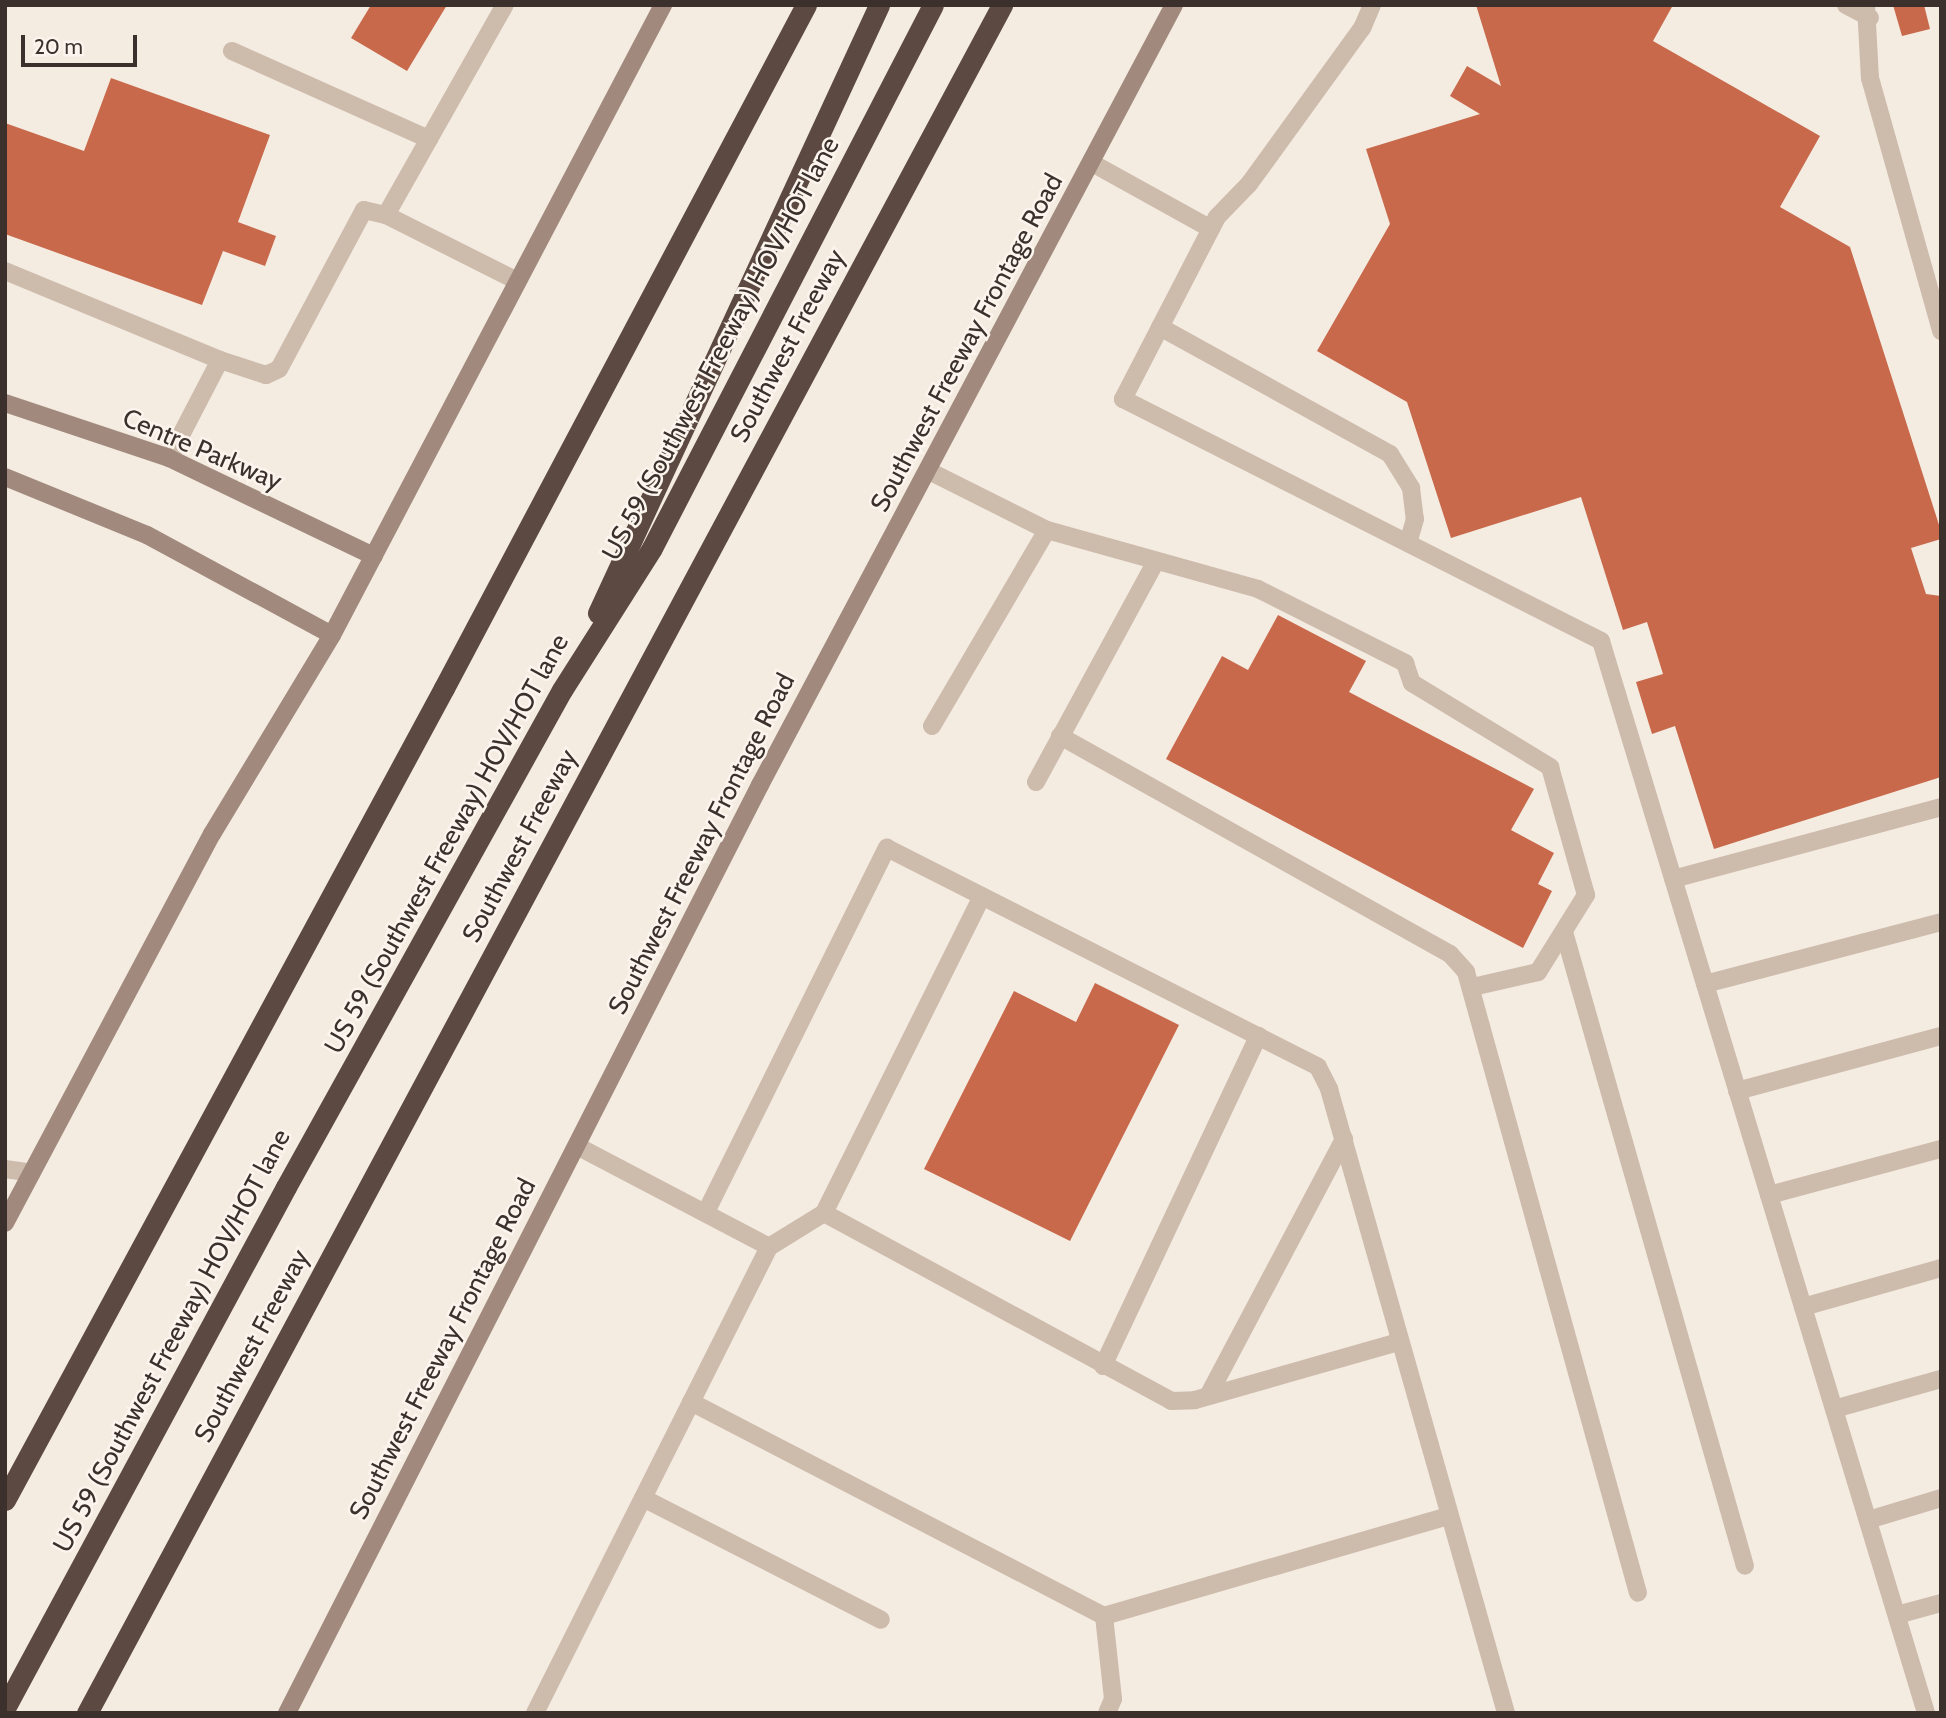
<!DOCTYPE html>
<style>
body{margin:0}
#map{position:relative;width:1946px;height:1718px;overflow:hidden;background:#f4ebe1;font-family:Cabin,sans-serif}
div>[style]{position:absolute}
.building>*{inset:0;background:#c8694b}
.lane>*{height:18px;margin:-9px;padding:0 9px;transform-origin:9px;border-radius:9px;background:#cdbbac}
.secondary>*{height:18px;margin:-9px;padding:0 9px;transform-origin:9px;border-radius:9px;background:#a18a7d}
.highway>*{height:21px;margin:-10.5px;padding:0 10.5px;transform-origin:10.5px;border-radius:10.5px;background:#5c4a42}
span{translate:-50% -50%;white-space:nowrap;text-align:center;line-height:1.15;-webkit-text-stroke:5px #fbf5ee;paint-order:stroke}
.street-label{font-size:26px;color:#3b302b}
.frame{position:absolute;inset:0;border:7px solid #3b302b;pointer-events:none}
.scale{position:absolute;left:21px;top:35px;width:116px;height:32px;box-sizing:border-box;border:4px solid #3b302b;border-top:0;padding-left:9px;font-size:21px;line-height:24px;white-space:nowrap;color:#3b302b;-webkit-text-stroke:5px #fbf5ee;paint-order:stroke}
</style>
<div id="map">
<div class="building">
<div style="clip-path:polygon(371px 5px,447px 5px,407px 71px,351px 38px)"></div>
<div style="clip-path:polygon(1476px 5px,1673px 5px,1653px 41px,1820px 136px,1780px 207px,1850px 247px,1941px 531px,1941px 539px,1911px 548px,1926px 594px,1941px 596px,1941px 777px,1714px 849px,1675px 726px,1652px 734px,1636px 682px,1663px 674px,1647px 622px,1623px 630px,1581px 497px,1451px 538px,1407px 402px,1317px 351px,1390px 224px,1366px 149px,1480px 114px,1450px 96px,1467px 66px,1501px 86px)"></div>
<div style="clip-path:polygon(1893px 5px,1924px 5px,1930px 29px,1902px 36px)"></div>
<div style="clip-path:polygon(111px 78px,270px 135px,238px 222px,276px 236px,265px 266px,223px 251px,202px 305px,5px 234px,5px 123px,84px 151px)"></div>
<div style="clip-path:polygon(1278px 615px,1366px 661px,1349px 692px,1534px 789px,1511px 830px,1554px 853px,1538px 884px,1552px 891px,1523px 948px,1166px 759px,1222px 656px,1248px 670px)"></div>
<div style="clip-path:polygon(1095px 983px,1179px 1025px,1070px 1241px,924px 1169px,1014px 991px,1076px 1022px)"></div>
</div>
<div class="lane">
<div style="left:1372px;top:5px;width:25px;rotate:113deg"></div>
<div style="left:1362px;top:28px;width:193px;rotate:125.9deg"></div>
<div style="left:1249px;top:184px;width:46px;rotate:134.1deg"></div>
<div style="left:1217px;top:217px;width:205px;rotate:117.3deg"></div>
<div style="left:1123px;top:399px;width:536px;rotate:26.85deg"></div>
<div style="left:1601px;top:641px;width:1120px;rotate:73.13deg"></div>
<div style="left:1846px;top:5px;width:27px;rotate:28deg"></div>
<div style="left:1866px;top:5px;width:73px;rotate:86.9deg"></div>
<div style="left:1870px;top:78px;width:263px;rotate:74.3deg"></div>
<div style="left:232px;top:51px;width:216px;rotate:24.1deg"></div>
<div style="left:1092px;top:163px;width:136px;rotate:29deg"></div>
<div style="left:386px;top:215px;width:241px;rotate:-60.5deg"></div>
<div style="left:5px;top:271px;width:233px;rotate:22.5deg"></div>
<div style="left:1160px;top:327px;width:263px;rotate:28.9deg"></div>
<div style="left:1390px;top:454px;width:40px;rotate:58deg"></div>
<div style="left:1411px;top:488px;width:31px;rotate:83deg"></div>
<div style="left:1415px;top:519px;width:25px;rotate:106deg"></div>
<div style="left:169px;top:458px;width:110px;rotate:-62.5deg"></div>
<div style="left:220px;top:360px;width:48px;rotate:18.1deg"></div>
<div style="left:266px;top:375px;width:14px;rotate:-25deg"></div>
<div style="left:279px;top:369px;width:180px;rotate:-61.9deg"></div>
<div style="left:364px;top:210px;width:23px;rotate:13deg"></div>
<div style="left:386px;top:215px;width:147px;rotate:26.7deg"></div>
<div style="left:929px;top:471px;width:132px;rotate:26.6deg"></div>
<div style="left:1047px;top:530px;width:219px;rotate:15.6deg"></div>
<div style="left:1258px;top:589px;width:165px;rotate:26.7deg"></div>
<div style="left:1405px;top:663px;width:21px;rotate:71deg"></div>
<div style="left:1412px;top:683px;width:162px;rotate:31.3deg"></div>
<div style="left:1550px;top:767px;width:133px;rotate:74.3deg"></div>
<div style="left:1586px;top:895px;width:91px;rotate:121.9deg"></div>
<div style="left:1538px;top:972px;width:67px;rotate:167deg"></div>
<div style="left:932px;top:726px;width:227px;rotate:-59.6deg"></div>
<div style="left:1060px;top:736px;width:447px;rotate:29.2deg"></div>
<div style="left:1450px;top:954px;width:24px;rotate:48deg"></div>
<div style="left:1466px;top:972px;width:644px;rotate:74.52deg"></div>
<div style="left:1036px;top:782px;width:249px;rotate:-61.5deg"></div>
<div style="left:1673px;top:879px;width:278px;rotate:-15deg"></div>
<div style="left:1564px;top:932px;width:659px;rotate:74.07deg"></div>
<div style="left:1705px;top:984px;width:244px;rotate:-14.7deg"></div>
<div style="left:1737px;top:1091px;width:211px;rotate:-15.1deg"></div>
<div style="left:577px;top:1146px;width:217px;rotate:27.7deg"></div>
<div style="left:769px;top:1247px;width:65px;rotate:-31.7deg"></div>
<div style="left:824px;top:1213px;width:354px;rotate:-63.5deg"></div>
<div style="left:5px;top:1169px;width:27px;rotate:8deg"></div>
<div style="left:1769px;top:1195px;width:178px;rotate:-15deg"></div>
<div style="left:706px;top:1212px;width:407px;rotate:-63.6deg"></div>
<div style="left:887px;top:848px;width:483px;rotate:26.9deg"></div>
<div style="left:1318px;top:1067px;width:25px;rotate:63deg"></div>
<div style="left:1329px;top:1089px;width:649px;rotate:74.16deg"></div>
<div style="left:824px;top:1213px;width:395px;rotate:28.4deg"></div>
<div style="left:1171px;top:1401px;width:24px;rotate:-2deg"></div>
<div style="left:1195px;top:1400px;width:212px;rotate:-15.9deg"></div>
<div style="left:1803px;top:1307px;width:143px;rotate:-15.8deg"></div>
<div style="left:1103px;top:1366px;width:365px;rotate:-64.8deg"></div>
<div style="left:1208px;top:1396px;width:291px;rotate:-62.1deg"></div>
<div style="left:691px;top:1402px;width:465px;rotate:27.4deg"></div>
<div style="left:1104px;top:1616px;width:83px;rotate:83.8deg"></div>
<div style="left:1113px;top:1699px;width:15px;rotate:113deg"></div>
<div style="left:1834px;top:1409px;width:111px;rotate:-15.7deg"></div>
<div style="left:643px;top:1498px;width:267px;rotate:27.1deg"></div>
<div style="left:1868px;top:1520px;width:76px;rotate:-16.8deg"></div>
<div style="left:1897px;top:1615px;width:46px;rotate:-15.3deg"></div>
<div style="left:1104px;top:1616px;width:359px;rotate:-16.2deg"></div>
<div style="left:535px;top:1713px;width:521px;rotate:-63.34deg"></div>
</div>
<div class="secondary">
<div style="left:5px;top:403px;width:173px;rotate:18.5deg"></div>
<div style="left:169px;top:458px;width:227px;rotate:25.6deg"></div>
<div style="left:5px;top:477px;width:153px;rotate:22.2deg"></div>
<div style="left:147px;top:535px;width:210px;rotate:28.4deg"></div>
<div style="left:5px;top:1223px;width:441px;rotate:-62deg"></div>
<div style="left:212px;top:834px;width:232px;rotate:-58.9deg"></div>
<div style="left:332px;top:635px;width:712px;rotate:-62.28deg"></div>
<div style="left:287px;top:1713px;width:1042px;rotate:-62.99deg"></div>
<div style="left:760px;top:785px;width:883px;rotate:-62.04deg"></div>
</div>
<div class="highway">
<div style="left:598px;top:613px;width:670px;rotate:-65.19deg"></div>
<div style="left:5px;top:1500px;width:923px;rotate:-61.6deg"></div>
<div style="left:444px;top:688px;width:773px;rotate:-62.08deg"></div>
<div style="left:5px;top:1708px;width:592px;rotate:-61.66deg"></div>
<div style="left:286px;top:1187px;width:568px;rotate:-60.96deg"></div>
<div style="left:562px;top:690px;width:168px;rotate:-57.6deg"></div>
<div style="left:652px;top:548px;width:611px;rotate:-62.64deg"></div>
<div style="left:87px;top:1713px;width:1938px;rotate:-61.82deg"></div>
</div>
<div class="street-label">
<span style="left:967px;top:343px;rotate:-62deg">Southwest Freeway Frontage Road</span>
<span style="left:788px;top:346px;rotate:-62deg">Southwest Freeway</span>
<span style="left:721px;top:349px;rotate:-62deg">US 59 (Southwest Freeway) HOV/HOT lane</span>
<span style="left:202px;top:450px;rotate:23deg">Centre Parkway</span>
<span style="left:447px;top:844px;rotate:-61deg">US 59 (Southwest Freeway) HOV/HOT lane</span>
<span style="left:702px;top:844px;rotate:-63deg">Southwest Freeway Frontage Road</span>
<span style="left:520px;top:846px;rotate:-62deg">Southwest Freeway</span>
<span style="left:172px;top:1341px;rotate:-62deg">US 59 (Southwest Freeway) HOV/HOT lane</span>
<span style="left:252px;top:1346px;rotate:-62deg">Southwest Freeway</span>
<span style="left:443px;top:1349px;rotate:-63deg">Southwest Freeway Frontage Road</span>
</div>
<div class="frame"></div>
<div class="scale">20 m</div>
</div>
